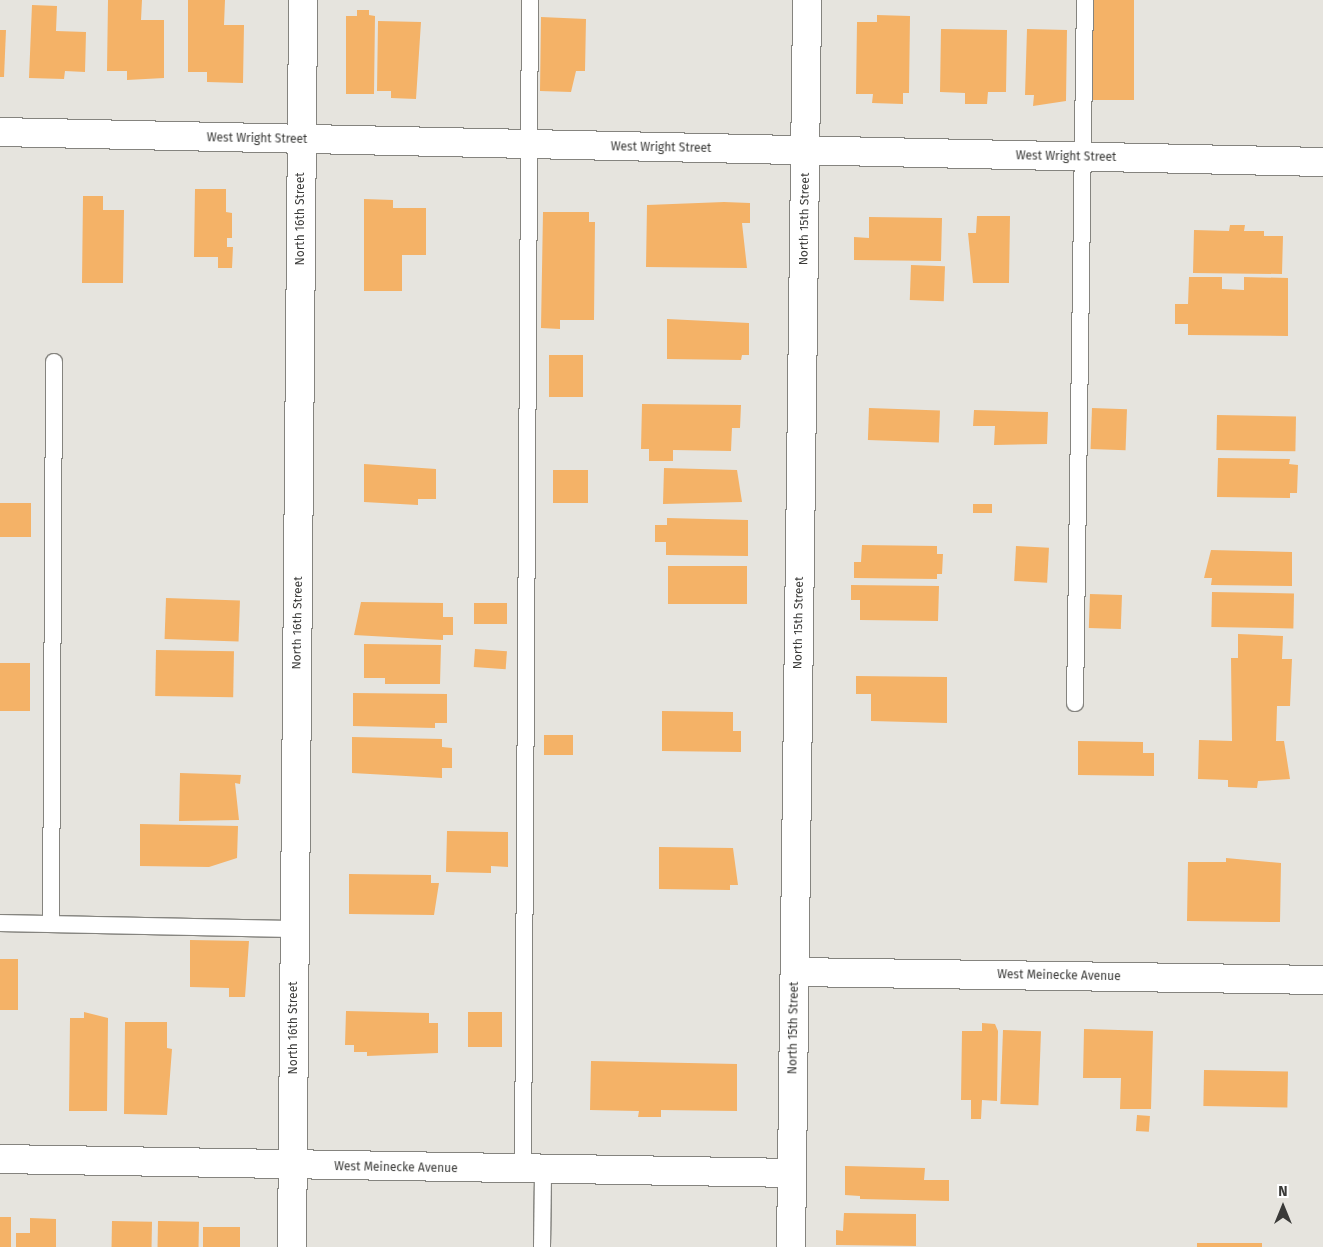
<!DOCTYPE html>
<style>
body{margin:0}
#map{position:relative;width:1323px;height:1247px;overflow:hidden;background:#e6e4de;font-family:"Fira Sans",sans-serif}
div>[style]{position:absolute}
.building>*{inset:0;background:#f4b267;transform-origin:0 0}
.roads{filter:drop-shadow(1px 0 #85847f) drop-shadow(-1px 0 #85847f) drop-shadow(0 1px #85847f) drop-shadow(0 -1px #85847f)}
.service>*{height:16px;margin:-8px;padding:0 8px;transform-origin:8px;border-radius:8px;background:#fff}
.minor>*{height:28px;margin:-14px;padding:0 14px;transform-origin:14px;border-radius:14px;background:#fff}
span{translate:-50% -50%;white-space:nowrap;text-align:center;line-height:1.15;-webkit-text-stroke:5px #fff;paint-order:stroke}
.street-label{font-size:12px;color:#3a3a38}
.north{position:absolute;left:1258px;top:1182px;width:50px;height:50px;-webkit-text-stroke:4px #fff;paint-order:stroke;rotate:0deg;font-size:14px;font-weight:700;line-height:20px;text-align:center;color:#3a3a38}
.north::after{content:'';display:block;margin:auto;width:18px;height:22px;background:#3a3a38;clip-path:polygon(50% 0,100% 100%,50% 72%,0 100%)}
</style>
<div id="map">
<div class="building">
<div style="clip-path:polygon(108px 0,142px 0,141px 20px,164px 20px,164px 78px,127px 80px,127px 71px,107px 71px)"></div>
<div style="clip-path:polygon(188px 0,225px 0,224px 25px,244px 25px,243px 83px,207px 82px,207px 72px,188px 72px)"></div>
<div style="left:1087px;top:0;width:47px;height:100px"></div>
<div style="clip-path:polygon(32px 5px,57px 6px,56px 31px,86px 32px,85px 72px,65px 71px,64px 79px,29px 78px)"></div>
<div style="clip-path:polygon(357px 10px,369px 10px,369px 15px,375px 16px,374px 94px,346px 94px,346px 16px,357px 16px)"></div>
<div style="clip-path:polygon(877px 15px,910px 16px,909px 93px,903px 93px,903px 104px,872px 103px,873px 94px,856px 94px,857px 22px,877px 22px)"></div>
<div style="clip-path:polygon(541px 17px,586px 19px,585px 71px,576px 71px,571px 92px,540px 91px)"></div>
<div style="clip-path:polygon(378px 21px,421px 22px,416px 99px,391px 98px,391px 91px,377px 91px)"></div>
<div style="clip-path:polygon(941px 29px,1007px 30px,1006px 92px,988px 92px,987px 104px,965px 104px,965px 93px,940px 92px)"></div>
<div style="clip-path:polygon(1027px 29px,1067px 30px,1066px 101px,1033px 106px,1034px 95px,1025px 95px)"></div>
<div style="clip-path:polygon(0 30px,6px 30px,4px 77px,0 77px)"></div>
<div style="clip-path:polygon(195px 189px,226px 189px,226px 212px,232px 213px,232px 238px,227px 238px,227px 247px,233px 247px,232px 268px,218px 268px,218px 257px,194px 257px)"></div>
<div style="clip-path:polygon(83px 196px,103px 196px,103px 210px,124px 210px,123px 283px,82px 283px)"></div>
<div style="clip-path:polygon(364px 199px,393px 200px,393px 208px,426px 208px,426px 255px,402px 255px,402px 291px,364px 291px)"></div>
<div style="clip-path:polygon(724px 202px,750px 203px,750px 223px,742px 223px,747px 268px,646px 267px,647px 205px)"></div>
<div style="clip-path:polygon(543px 212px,589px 212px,589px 222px,595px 222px,594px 320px,560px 320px,560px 329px,541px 328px)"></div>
<div style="clip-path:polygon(977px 216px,1010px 216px,1009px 283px,973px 283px,968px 233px,976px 233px)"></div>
<div style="clip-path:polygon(869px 217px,942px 218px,941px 261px,854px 260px,854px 237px,869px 238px)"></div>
<div style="clip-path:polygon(1230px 225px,1245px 225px,1244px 231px,1264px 231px,1264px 236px,1283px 236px,1282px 274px,1193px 273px,1194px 230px,1229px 231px)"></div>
<div style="left:911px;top:265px;width:34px;height:35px;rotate:2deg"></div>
<div style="clip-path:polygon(1189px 277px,1222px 277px,1222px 289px,1244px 290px,1244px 277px,1288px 278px,1288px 336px,1188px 335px,1188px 324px,1175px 324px,1175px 304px,1188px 304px)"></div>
<div style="clip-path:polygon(667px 319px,749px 323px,749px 355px,742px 355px,741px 360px,667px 359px)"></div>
<div style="left:549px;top:355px;width:34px;height:42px"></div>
<div style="clip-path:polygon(642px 404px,741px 405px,740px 428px,732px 428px,731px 451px,673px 450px,673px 461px,649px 461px,649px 449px,641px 449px)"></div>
<div style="left:869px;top:408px;width:71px;height:32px;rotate:2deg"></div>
<div style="left:1092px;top:408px;width:35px;height:41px;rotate:2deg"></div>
<div style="clip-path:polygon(974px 410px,1048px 412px,1047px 444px,994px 445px,995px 426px,973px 426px)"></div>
<div style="left:1217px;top:415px;width:79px;height:35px;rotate:1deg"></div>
<div style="clip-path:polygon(1218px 458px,1290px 459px,1289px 464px,1298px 465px,1297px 493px,1290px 493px,1290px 498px,1217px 497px)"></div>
<div style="clip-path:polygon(364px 464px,436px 469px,436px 499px,418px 499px,418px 505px,364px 502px)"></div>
<div style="clip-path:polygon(664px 468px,737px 470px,742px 502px,663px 504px)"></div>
<div style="left:553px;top:470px;width:35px;height:33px"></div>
<div style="left:0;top:503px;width:31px;height:34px"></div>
<div style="left:973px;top:504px;width:19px;height:9px"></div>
<div style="clip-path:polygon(667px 518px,748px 520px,748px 556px,666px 555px,666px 542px,655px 542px,655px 525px,667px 525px)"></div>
<div style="clip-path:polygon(862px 545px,937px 546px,937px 554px,943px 554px,942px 574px,937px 574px,937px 579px,854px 578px,854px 562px,861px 562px)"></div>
<div style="left:1016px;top:546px;width:33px;height:35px;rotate:3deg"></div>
<div style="clip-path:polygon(1211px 550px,1292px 552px,1292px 586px,1211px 585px,1212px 578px,1204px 578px)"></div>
<div style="left:668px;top:566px;width:79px;height:38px"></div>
<div style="clip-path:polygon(851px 585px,939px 586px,938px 621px,860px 620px,860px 600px,851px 600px)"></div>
<div style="left:1212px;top:592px;width:82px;height:35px;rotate:1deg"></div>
<div style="left:1090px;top:594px;width:32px;height:34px;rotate:2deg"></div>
<div style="left:166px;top:598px;width:74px;height:41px;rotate:2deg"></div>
<div style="clip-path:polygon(361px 602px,443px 603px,443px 617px,453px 617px,453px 635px,443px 635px,443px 640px,354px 635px)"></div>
<div style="left:474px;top:603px;width:33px;height:21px"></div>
<div style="clip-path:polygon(1238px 634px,1283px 636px,1282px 659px,1292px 659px,1290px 706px,1277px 706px,1276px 741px,1284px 741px,1290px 779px,1258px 781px,1257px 788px,1228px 787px,1228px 780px,1198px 779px,1199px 740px,1232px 741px,1231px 658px,1238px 658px)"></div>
<div style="clip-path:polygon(364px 644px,441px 645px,440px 684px,385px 684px,385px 678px,364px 678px)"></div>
<div style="left:475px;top:649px;width:32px;height:18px;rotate:4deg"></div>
<div style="left:156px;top:650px;width:78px;height:46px;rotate:1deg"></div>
<div style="left:0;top:663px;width:30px;height:48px"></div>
<div style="clip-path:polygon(856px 676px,947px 677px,947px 723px,871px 721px,871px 694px,856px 694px)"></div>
<div style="clip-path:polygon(353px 693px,447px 694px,447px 723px,435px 723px,435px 728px,353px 726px)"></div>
<div style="clip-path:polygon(662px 711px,733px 712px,733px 731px,741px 731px,741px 752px,662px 751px)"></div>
<div style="left:544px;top:735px;width:29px;height:20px"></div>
<div style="clip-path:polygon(352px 737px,442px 739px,442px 747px,452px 748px,452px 768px,442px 768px,442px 778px,352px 773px)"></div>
<div style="clip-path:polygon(1078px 741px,1143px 742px,1143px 753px,1154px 753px,1154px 776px,1078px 775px)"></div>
<div style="clip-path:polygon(180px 773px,241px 775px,240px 784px,235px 783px,239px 820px,179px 821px)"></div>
<div style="clip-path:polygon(140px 824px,238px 826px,237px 858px,209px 867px,140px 866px)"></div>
<div style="clip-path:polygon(447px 831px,508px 832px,508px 867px,491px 866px,491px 873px,446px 872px)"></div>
<div style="clip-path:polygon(659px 847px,733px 848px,738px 885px,730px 885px,730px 890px,659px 889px)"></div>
<div style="clip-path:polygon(1226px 858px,1281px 863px,1280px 922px,1187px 921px,1188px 862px,1226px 862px)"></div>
<div style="clip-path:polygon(349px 874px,431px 875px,431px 883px,439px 883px,434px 915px,349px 914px)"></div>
<div style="clip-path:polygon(190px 940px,249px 941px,245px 997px,229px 997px,229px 988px,190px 987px)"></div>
<div style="left:0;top:959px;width:18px;height:51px"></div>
<div style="clip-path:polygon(346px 1011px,429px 1013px,429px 1023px,438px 1023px,438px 1053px,367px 1056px,367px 1052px,354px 1052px,354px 1045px,345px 1045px)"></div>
<div style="clip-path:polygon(84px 1012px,108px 1018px,107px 1111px,69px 1111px,70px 1018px,84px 1018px)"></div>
<div style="left:468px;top:1012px;width:34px;height:35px"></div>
<div style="clip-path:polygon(125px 1022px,167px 1022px,167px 1048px,172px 1049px,167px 1115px,124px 1114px)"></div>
<div style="clip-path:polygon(982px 1023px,995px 1024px,998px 1031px,997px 1101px,982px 1100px,981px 1119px,971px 1119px,971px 1100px,961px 1100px,962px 1031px,982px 1031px)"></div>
<div style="clip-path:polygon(1084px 1029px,1153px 1031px,1151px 1109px,1120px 1109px,1121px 1078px,1083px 1078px)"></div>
<div style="left:1003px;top:1030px;width:38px;height:74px;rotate:2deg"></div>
<div style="clip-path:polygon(591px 1061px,737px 1064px,737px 1111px,661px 1110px,661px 1117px,638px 1117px,639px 1111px,590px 1110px)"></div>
<div style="left:1204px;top:1070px;width:84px;height:36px;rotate:1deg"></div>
<div style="left:1137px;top:1115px;width:13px;height:16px;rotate:4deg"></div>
<div style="clip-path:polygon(845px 1166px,925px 1168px,924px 1180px,949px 1180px,949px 1201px,860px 1199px,860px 1196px,845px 1195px)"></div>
<div style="clip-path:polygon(844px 1213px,916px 1214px,916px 1246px,836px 1245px,836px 1230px,843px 1231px)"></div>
<div style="left:0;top:1217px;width:11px;height:30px"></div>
<div style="clip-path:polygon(30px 1218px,56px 1219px,56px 1247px,16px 1247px,16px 1233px,30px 1233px)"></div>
<div style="left:112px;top:1221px;width:40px;height:26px;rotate:1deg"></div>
<div style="left:158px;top:1221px;width:41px;height:26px;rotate:1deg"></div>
<div style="left:203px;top:1227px;width:37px;height:20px"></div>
<div style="left:1197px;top:1243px;width:65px;height:4px"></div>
</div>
<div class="roads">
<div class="service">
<div style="left:1075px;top:703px;width:703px;rotate:-89.19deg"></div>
<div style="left:0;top:923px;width:295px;rotate:1.2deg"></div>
<div style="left:51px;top:923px;width:561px;rotate:-89.69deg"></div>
<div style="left:523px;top:1170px;width:1170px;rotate:-89.66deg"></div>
<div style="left:542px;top:1247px;width:76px;rotate:-89.2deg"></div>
</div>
<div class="minor">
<div style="left:0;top:132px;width:1323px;rotate:1.3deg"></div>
<div style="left:795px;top:972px;width:528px;rotate:0.87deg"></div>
<div style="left:0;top:1159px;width:791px;rotate:1.01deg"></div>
<div style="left:292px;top:1247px;width:1247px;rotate:-89.49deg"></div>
<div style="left:791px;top:1247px;width:1247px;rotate:-89.26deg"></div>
</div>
</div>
<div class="street-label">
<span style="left:257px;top:139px;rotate:1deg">West Wright Street</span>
<span style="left:661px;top:148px;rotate:1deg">West Wright Street</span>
<span style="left:1066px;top:157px;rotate:1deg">West Wright Street</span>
<span style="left:301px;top:219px;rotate:-90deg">North 16th Street</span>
<span style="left:805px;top:219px;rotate:-89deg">North 15th Street</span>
<span style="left:298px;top:623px;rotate:-89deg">North 16th Street</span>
<span style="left:799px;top:623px;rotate:-89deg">North 15th Street</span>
<span style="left:1059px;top:976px;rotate:1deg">West Meinecke Avenue</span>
<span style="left:294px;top:1028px;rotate:-90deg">North 16th Street</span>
<span style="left:794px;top:1028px;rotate:-89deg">North 15th Street</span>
<span style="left:396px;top:1168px;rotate:1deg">West Meinecke Avenue</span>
</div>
<div class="north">N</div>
</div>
